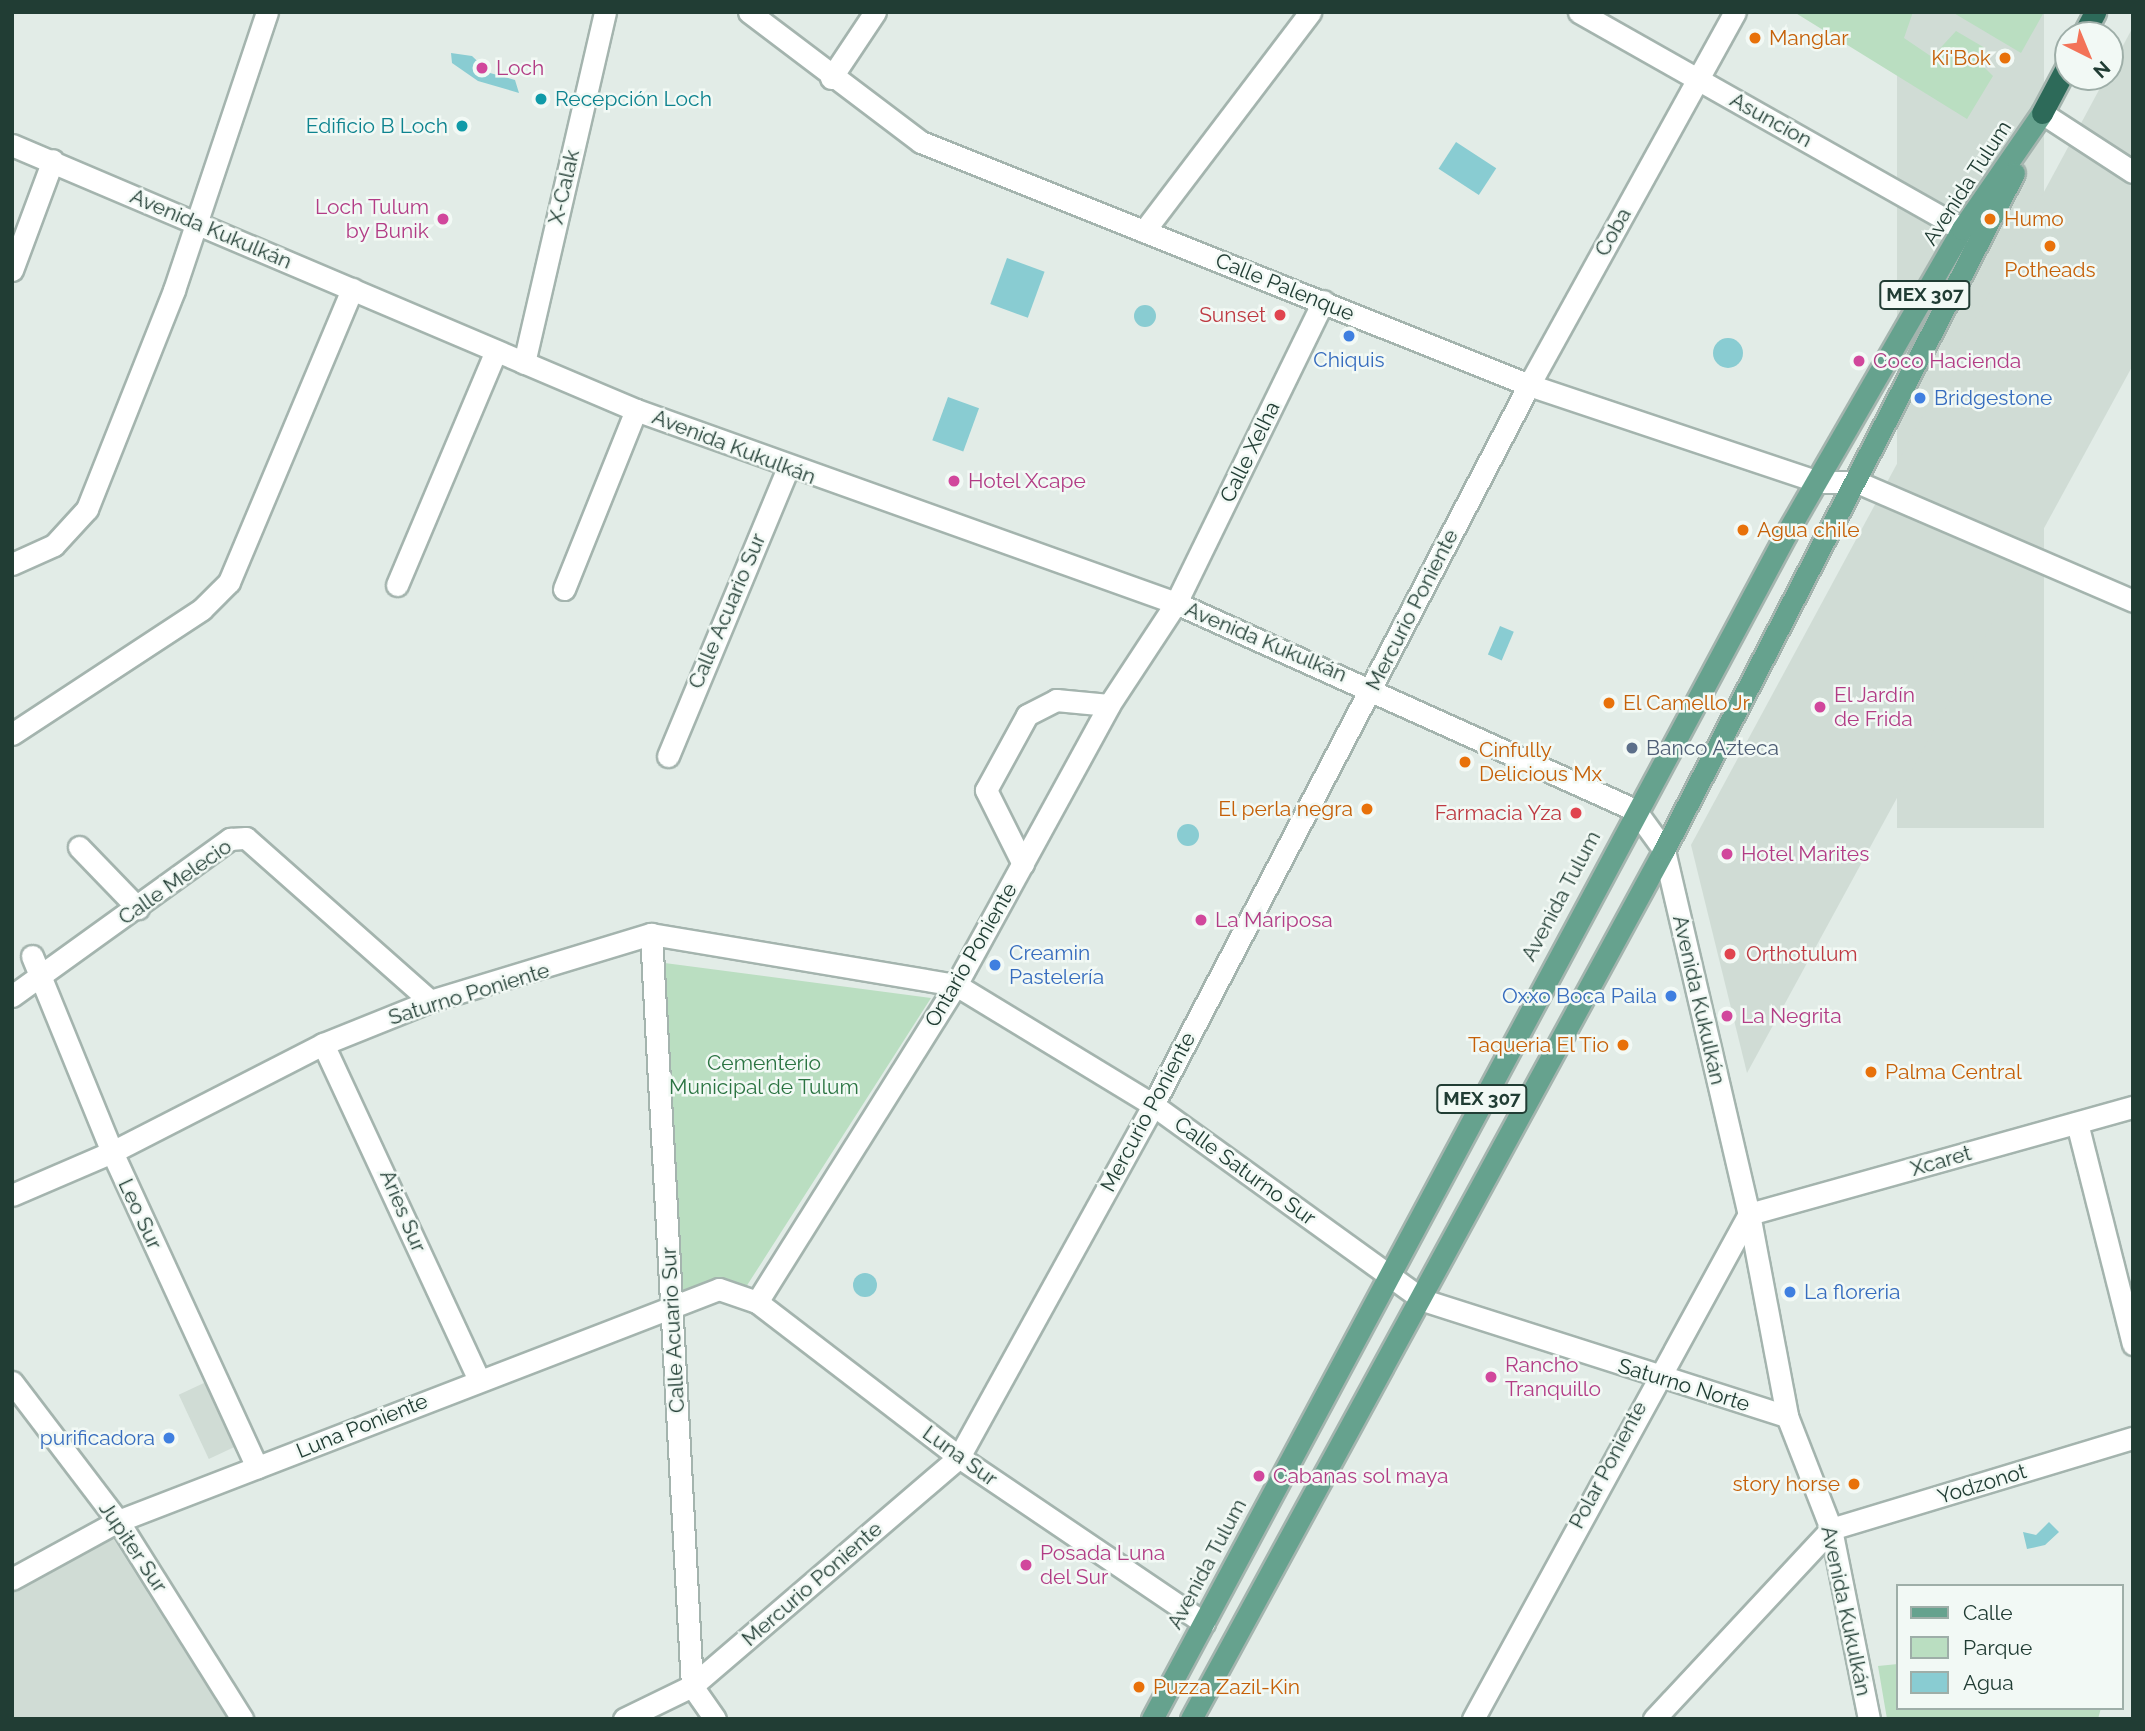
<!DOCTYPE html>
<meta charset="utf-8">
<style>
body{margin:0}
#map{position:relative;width:2145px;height:1731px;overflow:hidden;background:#e2ece7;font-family:Raleway,sans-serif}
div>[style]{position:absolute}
.built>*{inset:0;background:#d0dcd5;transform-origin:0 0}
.green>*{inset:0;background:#badec1}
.water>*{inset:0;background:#89ccd2;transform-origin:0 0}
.round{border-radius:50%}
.roads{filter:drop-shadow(2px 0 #a4b4ae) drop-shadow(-2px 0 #a4b4ae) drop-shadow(0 2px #a4b4ae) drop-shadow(0 -2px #a4b4ae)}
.minor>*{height:21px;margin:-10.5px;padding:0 10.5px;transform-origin:10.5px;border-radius:10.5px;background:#fff}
.major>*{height:21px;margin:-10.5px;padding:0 10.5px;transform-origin:10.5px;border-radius:10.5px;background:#66a28e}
.highway>*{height:21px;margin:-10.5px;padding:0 10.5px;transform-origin:10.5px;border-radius:10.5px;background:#2d6a59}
.dots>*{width:19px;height:19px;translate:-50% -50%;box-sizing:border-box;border:4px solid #f2f9f5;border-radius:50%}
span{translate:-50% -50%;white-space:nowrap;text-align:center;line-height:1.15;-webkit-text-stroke:5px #f2f9f5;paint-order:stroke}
.shield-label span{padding:2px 5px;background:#f2f9f5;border:2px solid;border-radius:5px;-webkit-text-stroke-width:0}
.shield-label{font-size:19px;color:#213d34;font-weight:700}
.food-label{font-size:21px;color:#c56008}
.left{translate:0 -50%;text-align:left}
.right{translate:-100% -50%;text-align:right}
.hotel-label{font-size:21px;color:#b23c85}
.culture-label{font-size:21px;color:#0d838f}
.street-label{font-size:21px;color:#213d34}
.health-label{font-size:21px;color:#be3a42}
.shop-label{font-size:21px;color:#366cbe}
.service-label{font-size:21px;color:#4e5e75}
.park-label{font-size:21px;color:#2b7442}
.frame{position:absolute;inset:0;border:14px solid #213d34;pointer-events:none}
.legend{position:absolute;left:1896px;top:1584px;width:228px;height:126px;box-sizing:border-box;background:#f2f9f5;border:2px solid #9eaea8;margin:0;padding:9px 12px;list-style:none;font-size:21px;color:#213d34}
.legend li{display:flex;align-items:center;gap:14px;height:35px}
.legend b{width:35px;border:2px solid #9eaea8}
.north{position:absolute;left:2054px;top:21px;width:70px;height:70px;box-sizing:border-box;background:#f2f9f5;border:2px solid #9eaea8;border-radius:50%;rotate:137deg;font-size:19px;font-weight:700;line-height:28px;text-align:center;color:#213d34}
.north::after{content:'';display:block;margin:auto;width:24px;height:32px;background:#f37358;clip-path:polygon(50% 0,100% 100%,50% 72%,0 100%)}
</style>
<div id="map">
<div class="built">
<div style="left:1897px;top:12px;width:147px;height:816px"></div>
<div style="clip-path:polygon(2133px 27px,2133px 365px,1747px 1073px,1691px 845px)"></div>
<div style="left:206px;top:1382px;width:71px;height:30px;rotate:65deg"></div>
<div style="clip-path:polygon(111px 1535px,227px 1719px,12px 1719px,12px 1588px)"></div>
</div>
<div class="green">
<div style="clip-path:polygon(1794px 12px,1913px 12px,1904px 38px,1932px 57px,1956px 31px,1985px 48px,1977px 60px,1993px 76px,1967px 119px)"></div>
<div style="clip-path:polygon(1952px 12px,2044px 12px,2021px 53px)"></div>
<div style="clip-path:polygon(657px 962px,931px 998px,746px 1287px,714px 1281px,682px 1295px)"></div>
<div style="clip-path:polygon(1898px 1664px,1898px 1708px,2101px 1708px,2098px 1719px,1887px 1719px,1878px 1666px)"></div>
</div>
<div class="water">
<div style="clip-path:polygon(451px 53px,472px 56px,490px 73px,515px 80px,519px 93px,478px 81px,452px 63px)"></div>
<div style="left:1456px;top:142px;width:48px;height:32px;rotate:33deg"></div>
<div style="left:1007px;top:258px;width:40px;height:49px;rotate:20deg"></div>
<div class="round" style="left:1134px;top:305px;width:22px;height:22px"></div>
<div class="round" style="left:1713px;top:338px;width:30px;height:30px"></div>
<div style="left:948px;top:397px;width:33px;height:46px;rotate:20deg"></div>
<div style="left:1500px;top:626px;width:15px;height:31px;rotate:23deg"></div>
<div class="round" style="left:1177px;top:824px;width:22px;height:22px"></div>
<div class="round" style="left:853px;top:1273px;width:24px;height:24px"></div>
<div style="clip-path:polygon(2049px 1522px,2059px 1532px,2045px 1545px,2027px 1549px,2023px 1532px,2036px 1535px)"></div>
</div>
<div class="roads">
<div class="minor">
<div style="left:749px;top:12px;width:216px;rotate:37.1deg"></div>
<div style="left:921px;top:142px;width:655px;rotate:21.79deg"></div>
<div style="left:1529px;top:385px;width:306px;rotate:18.5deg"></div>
<div style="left:1819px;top:482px;width:38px"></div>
<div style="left:1857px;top:482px;width:301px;rotate:23.3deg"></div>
<div style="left:1579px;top:12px;width:440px;rotate:29.5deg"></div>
<div style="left:831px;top:78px;width:79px;rotate:-56.3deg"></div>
<div style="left:2042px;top:113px;width:108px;rotate:33deg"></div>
<div style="left:12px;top:145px;width:678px;rotate:23.01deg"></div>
<div style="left:636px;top:410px;width:573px;rotate:19.67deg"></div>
<div style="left:1176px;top:603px;width:504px;rotate:24.27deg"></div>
<div style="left:1635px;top:810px;width:49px;rotate:54.1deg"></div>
<div style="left:1664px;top:850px;width:374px;rotate:76.9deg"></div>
<div style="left:1749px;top:1214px;width:206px;rotate:79.3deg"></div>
<div style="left:1787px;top:1416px;width:121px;rotate:68.7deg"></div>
<div style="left:1831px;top:1529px;width:194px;rotate:78.7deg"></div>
<div style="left:1144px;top:231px;width:275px;rotate:-52.8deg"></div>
<div style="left:12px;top:270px;width:117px;rotate:-69.6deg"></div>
<div style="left:524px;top:363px;width:360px;rotate:-77deg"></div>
<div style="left:12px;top:564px;width:46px;rotate:-24.3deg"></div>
<div style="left:54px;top:545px;width:49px;rotate:-47.5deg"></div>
<div style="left:87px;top:509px;width:236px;rotate:-68.3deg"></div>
<div style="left:174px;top:290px;width:293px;rotate:-71.5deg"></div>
<div style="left:397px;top:585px;width:254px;rotate:-67.1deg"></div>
<div style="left:564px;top:589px;width:193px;rotate:-68.1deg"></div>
<div style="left:12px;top:734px;width:227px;rotate:-33.3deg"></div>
<div style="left:202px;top:609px;width:38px;rotate:-45deg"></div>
<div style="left:229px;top:582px;width:318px;rotate:-67.2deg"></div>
<div style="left:668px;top:756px;width:312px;rotate:-67.4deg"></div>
<div style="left:79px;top:847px;width:85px;rotate:46deg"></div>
<div style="left:1023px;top:864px;width:83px;rotate:-116.6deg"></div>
<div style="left:986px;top:790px;width:85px;rotate:-61.3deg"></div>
<div style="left:1027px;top:715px;width:33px;rotate:-27deg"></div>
<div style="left:1056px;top:700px;width:53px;rotate:5.4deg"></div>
<div style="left:651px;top:934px;width:753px;rotate:86.88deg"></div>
<div style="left:692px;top:1686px;width:40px;rotate:55.1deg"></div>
<div style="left:32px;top:956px;width:212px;rotate:67.8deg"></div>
<div style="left:112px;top:1152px;width:347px;rotate:65.3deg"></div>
<div style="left:12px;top:996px;width:269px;rotate:-35.8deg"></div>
<div style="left:230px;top:839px;width:16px;rotate:-4deg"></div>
<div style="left:246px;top:838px;width:246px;rotate:41.5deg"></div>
<div style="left:323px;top:1044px;width:370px;rotate:65.1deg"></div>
<div style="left:2077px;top:1123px;width:228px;rotate:75.8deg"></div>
<div style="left:12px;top:1195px;width:109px;rotate:-23.3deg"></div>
<div style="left:112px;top:1152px;width:237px;rotate:-27.1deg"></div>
<div style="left:323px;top:1044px;width:115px;rotate:-21.9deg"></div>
<div style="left:430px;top:1001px;width:231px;rotate:-16.9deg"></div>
<div style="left:651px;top:934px;width:309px;rotate:9.5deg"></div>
<div style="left:956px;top:985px;width:231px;rotate:31.3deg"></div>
<div style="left:1153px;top:1105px;width:333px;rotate:35.8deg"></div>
<div style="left:1423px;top:1300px;width:382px;rotate:17.7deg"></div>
<div style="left:757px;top:1302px;width:374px;rotate:-57.9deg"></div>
<div style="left:956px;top:985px;width:319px;rotate:-61.3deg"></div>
<div style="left:1109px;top:705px;width:122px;rotate:-56.7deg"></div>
<div style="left:1176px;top:603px;width:336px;rotate:-64deg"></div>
<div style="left:12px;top:1382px;width:175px;rotate:52.7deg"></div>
<div style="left:118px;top:1521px;width:234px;rotate:57.9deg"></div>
<div style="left:12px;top:1579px;width:121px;rotate:-28.7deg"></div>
<div style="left:118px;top:1521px;width:644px;rotate:-21.11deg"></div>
<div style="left:719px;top:1289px;width:40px;rotate:18.9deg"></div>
<div style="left:757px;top:1302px;width:255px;rotate:37.5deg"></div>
<div style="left:959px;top:1457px;width:296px;rotate:34.1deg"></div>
<div style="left:624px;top:1719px;width:76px;rotate:-25.9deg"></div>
<div style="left:692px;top:1686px;width:352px;rotate:-40.6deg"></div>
<div style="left:959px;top:1457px;width:402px;rotate:-61.1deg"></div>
<div style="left:1153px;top:1105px;width:812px;rotate:-62.43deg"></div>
<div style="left:1529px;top:385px;width:426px;rotate:-61.1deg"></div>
<div style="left:1473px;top:1719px;width:576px;rotate:-61.34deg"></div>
<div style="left:1749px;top:1214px;width:399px;rotate:-15.6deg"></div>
<div style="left:1654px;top:1719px;width:260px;rotate:-47deg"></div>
<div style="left:1831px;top:1529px;width:315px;rotate:-16.8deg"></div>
</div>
<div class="major">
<div style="left:1152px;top:1719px;width:1344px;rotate:-61.85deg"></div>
<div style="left:1786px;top:534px;width:352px;rotate:-60deg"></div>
<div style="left:1962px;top:229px;width:141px;rotate:-55.4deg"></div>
<div style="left:1191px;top:1719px;width:989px;rotate:-61.44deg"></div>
<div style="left:1664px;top:850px;width:762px;rotate:-62.66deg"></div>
</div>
<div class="highway">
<div style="left:2083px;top:35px;width:26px;rotate:-62deg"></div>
<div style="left:2042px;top:113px;width:55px;rotate:-62deg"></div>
</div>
</div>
<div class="dots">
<div style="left:1755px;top:38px;background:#e8710a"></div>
<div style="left:2005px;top:58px;background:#e8710a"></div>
<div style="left:482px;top:68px;background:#d1479c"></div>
<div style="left:541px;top:99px;background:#0f9aa8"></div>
<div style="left:462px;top:126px;background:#0f9aa8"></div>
<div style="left:443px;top:219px;background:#d1479c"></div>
<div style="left:1990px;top:219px;background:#e8710a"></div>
<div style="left:2050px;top:246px;background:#e8710a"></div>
<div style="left:1280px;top:315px;background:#e0444e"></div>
<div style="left:1349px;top:336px;background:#3f7fe0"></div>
<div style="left:1859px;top:361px;background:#d1479c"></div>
<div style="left:1920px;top:398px;background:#3f7fe0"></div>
<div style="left:954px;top:481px;background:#d1479c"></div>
<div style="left:1743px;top:530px;background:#e8710a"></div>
<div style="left:1609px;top:703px;background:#e8710a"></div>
<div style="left:1820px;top:707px;background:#d1479c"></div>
<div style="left:1632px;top:748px;background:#5c6f8a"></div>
<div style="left:1465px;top:762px;background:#e8710a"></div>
<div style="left:1367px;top:809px;background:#e8710a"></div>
<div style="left:1576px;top:813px;background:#e0444e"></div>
<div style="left:1727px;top:854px;background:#d1479c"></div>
<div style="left:1201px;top:920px;background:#d1479c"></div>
<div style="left:1730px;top:954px;background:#e0444e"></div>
<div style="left:995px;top:965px;background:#3f7fe0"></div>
<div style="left:1671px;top:996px;background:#3f7fe0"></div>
<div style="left:1727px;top:1016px;background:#d1479c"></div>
<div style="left:1623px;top:1045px;background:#e8710a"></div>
<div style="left:1871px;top:1072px;background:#e8710a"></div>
<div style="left:1790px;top:1292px;background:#3f7fe0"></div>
<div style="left:1491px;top:1377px;background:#d1479c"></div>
<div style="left:169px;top:1438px;background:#3f7fe0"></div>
<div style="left:1259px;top:1476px;background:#d1479c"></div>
<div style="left:1854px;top:1484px;background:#e8710a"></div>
<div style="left:1026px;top:1565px;background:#d1479c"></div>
<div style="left:1139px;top:1687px;background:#e8710a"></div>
</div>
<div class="shield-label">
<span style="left:1925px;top:295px">MEX 307</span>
<span style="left:1482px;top:1099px">MEX 307</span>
</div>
<div class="food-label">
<span class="left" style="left:1769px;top:38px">Manglar</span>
<span class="right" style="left:1991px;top:58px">Ki'Bok</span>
<span class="left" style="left:2004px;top:219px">Humo</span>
<span style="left:2050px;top:270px">Potheads</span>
<span class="left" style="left:1757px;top:530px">Agua chile</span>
<span class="left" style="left:1623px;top:703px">El Camello Jr</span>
<span class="left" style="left:1479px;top:762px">Cinfully<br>Delicious Mx</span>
<span class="right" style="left:1353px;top:809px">El perla negra</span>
<span class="right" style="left:1609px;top:1045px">Taqueria El Tio</span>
<span class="left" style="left:1885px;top:1072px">Palma Central</span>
<span class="right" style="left:1840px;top:1484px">story horse</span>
<span class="left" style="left:1153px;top:1687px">Puzza Zazil-Kin</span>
</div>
<div class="hotel-label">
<span class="left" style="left:496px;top:68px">Loch</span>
<span class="right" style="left:429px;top:219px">Loch Tulum<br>by Bunik</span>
<span class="left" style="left:1873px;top:361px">Coco Hacienda</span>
<span class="left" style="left:968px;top:481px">Hotel Xcape</span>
<span class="left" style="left:1834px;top:707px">El Jardín<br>de Frida</span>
<span class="left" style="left:1741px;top:854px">Hotel Marites</span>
<span class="left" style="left:1215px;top:920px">La Mariposa</span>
<span class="left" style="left:1741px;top:1016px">La Negrita</span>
<span class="left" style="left:1505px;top:1377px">Rancho<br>Tranquillo</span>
<span class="left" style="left:1273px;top:1476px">Cabanas sol maya</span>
<span class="left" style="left:1040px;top:1565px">Posada Luna<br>del Sur</span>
</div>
<div class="culture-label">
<span class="left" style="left:555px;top:99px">Recepción Loch</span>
<span class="right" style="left:448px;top:126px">Edificio B Loch</span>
</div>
<div class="street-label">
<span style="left:1771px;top:120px;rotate:29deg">Asuncion</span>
<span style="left:1967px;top:183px;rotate:-57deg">Avenida Tulum</span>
<span style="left:564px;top:187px;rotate:-77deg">X-Calak</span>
<span style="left:211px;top:229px;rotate:23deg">Avenida Kukulkán</span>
<span style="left:1613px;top:232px;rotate:-61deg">Coba</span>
<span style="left:1285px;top:287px;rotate:22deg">Calle Palenque</span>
<span style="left:734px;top:447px;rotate:21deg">Avenida Kukulkán</span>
<span style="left:1250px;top:452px;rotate:-64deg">Calle Xelha</span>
<span style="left:1412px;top:610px;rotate:-63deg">Mercurio Poniente</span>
<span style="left:727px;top:611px;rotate:-67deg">Calle Acuario Sur</span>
<span style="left:1266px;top:642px;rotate:23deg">Avenida Kukulkán</span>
<span style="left:175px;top:882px;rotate:-35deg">Calle Melecio</span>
<span style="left:1561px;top:896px;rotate:-62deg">Avenida Tulum</span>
<span style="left:971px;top:955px;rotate:-60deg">Ontario Poniente</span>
<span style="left:469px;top:994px;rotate:-17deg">Saturno Poniente</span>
<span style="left:1699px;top:1000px;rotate:77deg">Avenida Kukulkán</span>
<span style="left:1148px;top:1112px;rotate:-62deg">Mercurio Poniente</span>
<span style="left:1941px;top:1161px;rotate:-16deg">Xcaret</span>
<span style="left:1245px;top:1171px;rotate:36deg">Calle Saturno Sur</span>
<span style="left:403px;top:1211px;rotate:67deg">Aries Sur</span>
<span style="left:140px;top:1214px;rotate:65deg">Leo Sur</span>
<span style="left:673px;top:1330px;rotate:-93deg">Calle Acuario Sur</span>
<span style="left:1684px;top:1385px;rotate:17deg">Saturno Norte</span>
<span style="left:362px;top:1426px;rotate:-22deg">Luna Poniente</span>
<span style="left:960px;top:1456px;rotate:36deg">Luna Sur</span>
<span style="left:1608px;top:1465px;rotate:-62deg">Polar Poniente</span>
<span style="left:1982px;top:1484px;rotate:-17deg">Yodzonot</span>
<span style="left:133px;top:1547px;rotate:56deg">Jupiter Sur</span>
<span style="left:1207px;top:1564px;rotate:-62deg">Avenida Tulum</span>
<span style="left:812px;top:1584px;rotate:-41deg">Mercurio Poniente</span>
<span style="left:1846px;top:1611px;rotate:78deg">Avenida Kukulkán</span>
</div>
<div class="health-label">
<span class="right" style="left:1266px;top:315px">Sunset</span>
<span class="right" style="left:1562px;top:813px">Farmacia Yza</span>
<span class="left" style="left:1746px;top:954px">Orthotulum</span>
</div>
<div class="shop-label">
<span style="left:1349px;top:360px">Chiquis</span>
<span class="left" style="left:1934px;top:398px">Bridgestone</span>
<span class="left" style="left:1009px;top:965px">Creamin<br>Pastelería</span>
<span class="right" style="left:1657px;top:996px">Oxxo Boca Paila</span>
<span class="left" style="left:1804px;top:1292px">La floreria</span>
<span class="right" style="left:155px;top:1438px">purificadora</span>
</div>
<div class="service-label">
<span class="left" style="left:1646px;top:748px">Banco Azteca</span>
</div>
<div class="park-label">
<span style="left:764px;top:1075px">Cementerio<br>Municipal de Tulum</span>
</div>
<div class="frame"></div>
<ul class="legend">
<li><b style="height:9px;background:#66a28e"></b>Calle</li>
<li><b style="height:19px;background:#badec1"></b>Parque</li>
<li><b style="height:19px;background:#89ccd2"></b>Agua</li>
</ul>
<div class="north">N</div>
</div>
